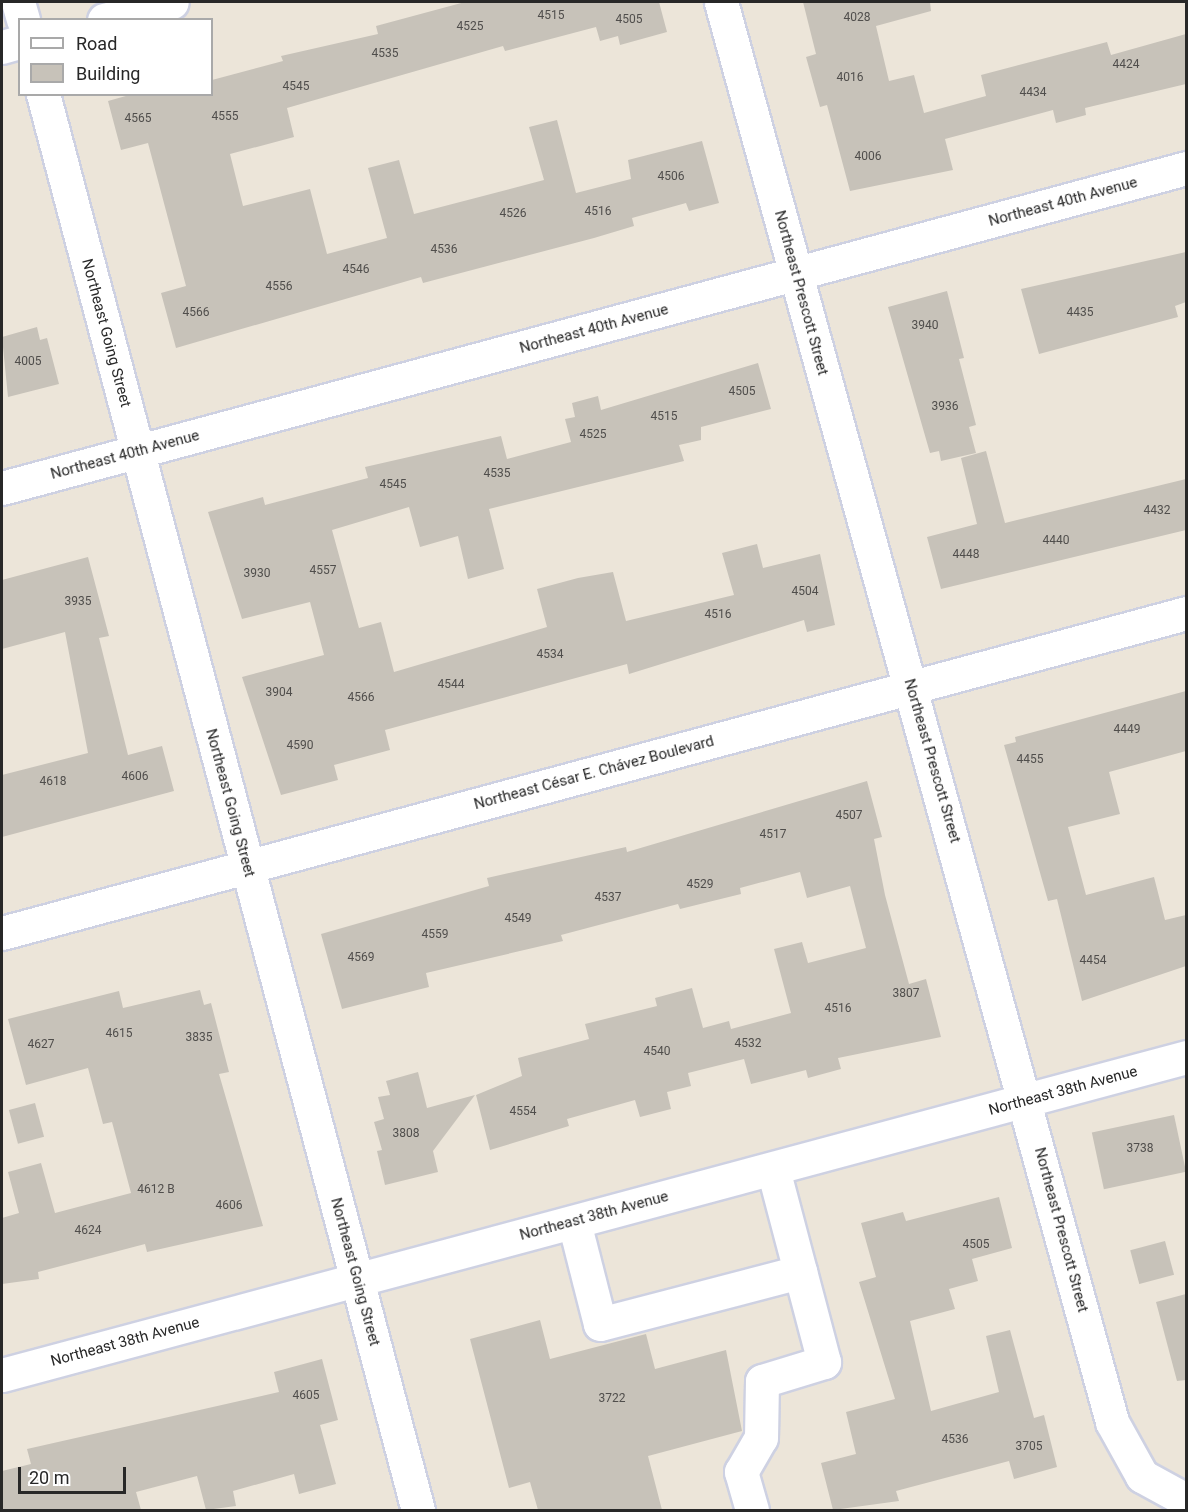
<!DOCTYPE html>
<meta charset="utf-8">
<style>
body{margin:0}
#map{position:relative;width:1188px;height:1512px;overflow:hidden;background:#ece5d9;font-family:Roboto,sans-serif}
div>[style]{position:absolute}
.building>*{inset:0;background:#c7c2b9;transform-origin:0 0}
.roads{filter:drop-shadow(2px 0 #ced1e2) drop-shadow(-2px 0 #ced1e2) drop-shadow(0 2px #ced1e2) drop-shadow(0 -2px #ced1e2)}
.minor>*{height:33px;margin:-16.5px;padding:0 16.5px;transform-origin:16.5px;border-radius:16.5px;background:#fff}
span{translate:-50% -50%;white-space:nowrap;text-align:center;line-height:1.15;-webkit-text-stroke:4.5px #fff;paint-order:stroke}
.number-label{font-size:12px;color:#504e4c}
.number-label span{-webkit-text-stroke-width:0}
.street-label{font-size:15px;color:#282828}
.frame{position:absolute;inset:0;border:3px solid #282828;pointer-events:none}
.legend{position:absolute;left:18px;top:18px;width:195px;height:78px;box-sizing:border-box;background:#fff;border:2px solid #a9a9a9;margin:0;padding:8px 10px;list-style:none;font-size:18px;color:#282828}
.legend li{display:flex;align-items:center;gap:12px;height:30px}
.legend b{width:30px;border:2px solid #a9a9a9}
.scale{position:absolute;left:18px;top:1467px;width:108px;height:27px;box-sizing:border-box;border:3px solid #282828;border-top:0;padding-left:8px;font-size:18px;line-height:21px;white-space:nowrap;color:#282828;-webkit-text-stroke:4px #fff;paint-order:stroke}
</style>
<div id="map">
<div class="building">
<div style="clip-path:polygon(465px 2px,659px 2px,667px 32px,620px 45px,618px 36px,600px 41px,596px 27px,505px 51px,503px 46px,287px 108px,294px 137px,230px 154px,243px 206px,310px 189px,327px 254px,387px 238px,368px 168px,399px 160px,414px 214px,544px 180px,529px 127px,557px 120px,576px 193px,631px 179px,628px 160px,702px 141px,719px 203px,689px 211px,686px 203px,632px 218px,634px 226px,594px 238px,423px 283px,421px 277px,176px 348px,161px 293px,186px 286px,148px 143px,121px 150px,108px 101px,133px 94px,212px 94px,212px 80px,283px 61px,281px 56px,378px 34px,376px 26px)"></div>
<div style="clip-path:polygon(803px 2px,930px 2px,931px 11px,876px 26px,889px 81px,914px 75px,924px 113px,986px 96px,981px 75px,1107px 42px,1111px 55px,1186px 34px,1186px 84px,1085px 108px,1086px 115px,1056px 123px,1053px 110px,945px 139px,953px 170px,850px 191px,827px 105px,820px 107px,806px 57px,816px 54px)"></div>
<div style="clip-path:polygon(1186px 252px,1186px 302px,1175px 306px,1178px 317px,1039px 354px,1021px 289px)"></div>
<div style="clip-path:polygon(947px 291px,964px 358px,959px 359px,976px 425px,969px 427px,976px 453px,941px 461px,939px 451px,930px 453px,888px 307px)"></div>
<div style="clip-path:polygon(37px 327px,40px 340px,47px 338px,59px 384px,8px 397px,2px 337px)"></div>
<div style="clip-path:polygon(758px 363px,771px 409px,701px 427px,701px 440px,679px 445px,684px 461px,489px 509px,504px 569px,468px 579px,458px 536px,420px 547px,409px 507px,332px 530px,359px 628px,381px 622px,394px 672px,547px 627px,537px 589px,578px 578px,613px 572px,626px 621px,734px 595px,722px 553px,757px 544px,763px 568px,820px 554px,835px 625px,807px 632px,804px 620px,629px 674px,627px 664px,385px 730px,390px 750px,334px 765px,338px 780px,281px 795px,242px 677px,324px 655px,310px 602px,242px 619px,208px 512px,263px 497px,265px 505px,368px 478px,365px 467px,501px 436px,507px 459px,571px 442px,565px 419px,575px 417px,572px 403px,598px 396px,601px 410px)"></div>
<div style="clip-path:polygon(986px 451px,1005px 523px,1186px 479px,1186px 530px,941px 589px,927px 537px,977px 524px,961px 458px)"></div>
<div style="clip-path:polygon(88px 557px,109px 636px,99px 638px,128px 755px,162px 746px,174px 791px,2px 837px,2px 775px,88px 753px,65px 632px,2px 649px,2px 580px)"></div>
<div style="clip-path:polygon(1186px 691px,1186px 751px,1109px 772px,1120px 814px,1068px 827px,1086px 895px,1154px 877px,1165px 920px,1186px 915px,1186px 966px,1082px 1001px,1057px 899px,1048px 901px,1004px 745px,1016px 742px,1015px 737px)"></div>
<div style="clip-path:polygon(867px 781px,882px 837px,874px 839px,885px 895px,909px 984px,926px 979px,941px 1037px,838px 1058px,841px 1069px,808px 1078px,806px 1070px,751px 1084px,744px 1059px,688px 1073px,691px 1086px,667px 1092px,671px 1109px,640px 1117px,635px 1100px,567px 1119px,569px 1126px,490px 1150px,476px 1095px,522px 1076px,518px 1058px,589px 1039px,585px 1024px,657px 1006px,655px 998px,692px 988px,703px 1028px,729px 1021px,731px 1029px,791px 1013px,774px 949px,802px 942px,808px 963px,866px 948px,850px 886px,807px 898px,800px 872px,740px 888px,741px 894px,680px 909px,678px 904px,561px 935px,563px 941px,426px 973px,429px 987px,342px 1009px,321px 934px,489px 886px,487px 878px,626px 847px,627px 852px)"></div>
<div style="clip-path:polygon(200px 990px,204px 1005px,211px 1003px,229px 1072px,219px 1074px,263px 1226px,147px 1252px,145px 1244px,38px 1272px,39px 1279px,2px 1284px,2px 1218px,19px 1213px,8px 1172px,41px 1163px,55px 1213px,131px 1193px,112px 1122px,103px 1124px,88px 1068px,26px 1085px,8px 1019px,119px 991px,123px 1008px)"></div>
<div style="clip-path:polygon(418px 1072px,427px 1108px,475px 1095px,433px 1151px,438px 1172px,385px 1185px,377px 1151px,382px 1150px,374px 1122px,384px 1119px,378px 1097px,390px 1095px,386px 1081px)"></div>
<div style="left:35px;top:1103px;width:35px;height:27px;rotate:75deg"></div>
<div style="left:1174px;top:1115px;width:58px;height:84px;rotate:78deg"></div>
<div style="clip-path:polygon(999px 1197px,1012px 1248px,972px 1259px,978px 1281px,949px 1289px,955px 1309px,910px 1321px,931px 1411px,999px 1392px,986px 1336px,1010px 1330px,1034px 1418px,1044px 1415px,1057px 1467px,1014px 1479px,1009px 1461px,896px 1491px,899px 1501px,833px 1510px,821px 1463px,856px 1454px,846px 1412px,895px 1399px,859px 1282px,876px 1277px,861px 1223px,903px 1212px,906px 1221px)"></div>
<div style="left:1165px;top:1241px;width:35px;height:36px;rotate:75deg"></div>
<div style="clip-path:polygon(1186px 1294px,1186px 1380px,1177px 1381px,1156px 1302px)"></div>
<div style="clip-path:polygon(540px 1320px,550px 1359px,646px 1334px,655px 1369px,726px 1350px,742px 1431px,648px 1456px,662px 1510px,538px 1510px,530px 1482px,509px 1488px,470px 1339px)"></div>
<div style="clip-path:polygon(322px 1359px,338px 1420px,320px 1425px,336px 1484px,299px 1494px,294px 1474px,233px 1491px,236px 1506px,206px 1510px,197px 1476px,136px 1492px,141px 1510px,2px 1510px,2px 1471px,31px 1464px,27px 1449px,279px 1392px,274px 1372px)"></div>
</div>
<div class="roads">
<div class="minor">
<div style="left:18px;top:2px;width:19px;rotate:74deg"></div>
<div style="left:721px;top:2px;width:1473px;rotate:74.6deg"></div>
<div style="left:1112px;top:1422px;width:62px;rotate:60.9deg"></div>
<div style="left:1142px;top:1476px;width:50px;rotate:28.6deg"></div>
<div style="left:104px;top:20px;width:70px;rotate:-14.8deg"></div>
<div style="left:2px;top:47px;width:19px;rotate:-16deg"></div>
<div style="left:43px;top:94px;width:1465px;rotate:75.17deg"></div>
<div style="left:2px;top:488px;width:1226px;rotate:-15.12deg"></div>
<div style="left:2px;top:933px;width:1226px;rotate:-15.12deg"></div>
<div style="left:574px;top:1222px;width:105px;rotate:75.7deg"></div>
<div style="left:600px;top:1324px;width:207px;rotate:-14.6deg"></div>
<div style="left:2px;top:1375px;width:1226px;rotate:-15.03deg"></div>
<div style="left:752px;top:1510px;width:40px;rotate:-106deg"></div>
<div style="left:741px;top:1472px;width:39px;rotate:-60deg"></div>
<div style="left:761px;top:1438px;width:57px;rotate:-89deg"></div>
<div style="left:762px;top:1381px;width:65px;rotate:-17deg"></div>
<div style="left:824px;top:1362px;width:200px;rotate:-104.8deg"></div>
</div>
</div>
<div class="number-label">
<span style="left:551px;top:16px">4515</span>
<span style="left:857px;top:18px">4028</span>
<span style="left:629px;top:20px">4505</span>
<span style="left:470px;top:27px">4525</span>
<span style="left:385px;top:54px">4535</span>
<span style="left:1126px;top:65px">4424</span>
<span style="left:850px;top:78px">4016</span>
<span style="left:296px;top:87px">4545</span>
<span style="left:1033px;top:93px">4434</span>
<span style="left:225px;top:117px">4555</span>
<span style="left:138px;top:119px">4565</span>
<span style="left:868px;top:157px">4006</span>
<span style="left:671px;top:177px">4506</span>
<span style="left:598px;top:212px">4516</span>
<span style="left:513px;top:214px">4526</span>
<span style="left:444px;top:250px">4536</span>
<span style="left:356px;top:270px">4546</span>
<span style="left:279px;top:287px">4556</span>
<span style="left:196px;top:313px">4566</span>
<span style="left:1080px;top:313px">4435</span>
<span style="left:925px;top:326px">3940</span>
<span style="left:28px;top:362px">4005</span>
<span style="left:742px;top:392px">4505</span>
<span style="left:945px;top:407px">3936</span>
<span style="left:664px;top:417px">4515</span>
<span style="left:593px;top:435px">4525</span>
<span style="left:497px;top:474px">4535</span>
<span style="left:393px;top:485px">4545</span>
<span style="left:1157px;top:511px">4432</span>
<span style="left:1056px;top:541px">4440</span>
<span style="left:966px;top:555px">4448</span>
<span style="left:323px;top:571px">4557</span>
<span style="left:257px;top:574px">3930</span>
<span style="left:805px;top:592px">4504</span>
<span style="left:78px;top:602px">3935</span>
<span style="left:718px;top:615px">4516</span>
<span style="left:550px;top:655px">4534</span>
<span style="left:451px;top:685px">4544</span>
<span style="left:279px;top:693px">3904</span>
<span style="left:361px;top:698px">4566</span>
<span style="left:1127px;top:730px">4449</span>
<span style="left:300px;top:746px">4590</span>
<span style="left:1030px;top:760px">4455</span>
<span style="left:135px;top:777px">4606</span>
<span style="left:53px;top:782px">4618</span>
<span style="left:849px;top:816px">4507</span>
<span style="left:773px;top:835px">4517</span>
<span style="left:700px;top:885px">4529</span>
<span style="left:608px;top:898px">4537</span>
<span style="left:518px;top:919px">4549</span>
<span style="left:435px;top:935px">4559</span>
<span style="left:361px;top:958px">4569</span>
<span style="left:1093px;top:961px">4454</span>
<span style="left:906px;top:994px">3807</span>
<span style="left:838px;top:1009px">4516</span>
<span style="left:119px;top:1034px">4615</span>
<span style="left:199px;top:1038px">3835</span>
<span style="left:748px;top:1044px">4532</span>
<span style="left:41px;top:1045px">4627</span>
<span style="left:657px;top:1052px">4540</span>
<span style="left:523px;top:1112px">4554</span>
<span style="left:406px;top:1134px">3808</span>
<span style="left:1140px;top:1149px">3738</span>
<span style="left:156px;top:1190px">4612 B</span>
<span style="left:229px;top:1206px">4606</span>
<span style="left:88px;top:1231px">4624</span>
<span style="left:976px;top:1245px">4505</span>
<span style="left:306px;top:1396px">4605</span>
<span style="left:612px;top:1399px">3722</span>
<span style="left:955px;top:1440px">4536</span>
<span style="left:1029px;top:1447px">3705</span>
</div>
<div class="street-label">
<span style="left:1063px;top:202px;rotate:-15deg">Northeast 40th Avenue</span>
<span style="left:801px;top:293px;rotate:75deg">Northeast Prescott Street</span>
<span style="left:594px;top:329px;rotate:-15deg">Northeast 40th Avenue</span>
<span style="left:106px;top:333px;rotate:75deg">Northeast Going Street</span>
<span style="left:125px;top:455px;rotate:-15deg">Northeast 40th Avenue</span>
<span style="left:932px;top:761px;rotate:74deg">Northeast Prescott Street</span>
<span style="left:594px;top:773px;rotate:-15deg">Northeast César E. Chávez Boulevard</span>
<span style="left:230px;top:803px;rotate:75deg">Northeast Going Street</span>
<span style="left:1063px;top:1091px;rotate:-15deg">Northeast 38th Avenue</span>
<span style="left:594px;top:1216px;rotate:-15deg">Northeast 38th Avenue</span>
<span style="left:1061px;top:1230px;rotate:75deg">Northeast Prescott Street</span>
<span style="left:355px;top:1272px;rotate:75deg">Northeast Going Street</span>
<span style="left:125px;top:1342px;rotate:-15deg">Northeast 38th Avenue</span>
</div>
<div class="frame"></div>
<ul class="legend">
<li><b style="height:8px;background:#fff"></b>Road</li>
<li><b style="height:16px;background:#c7c2b9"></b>Building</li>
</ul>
<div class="scale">20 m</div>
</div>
